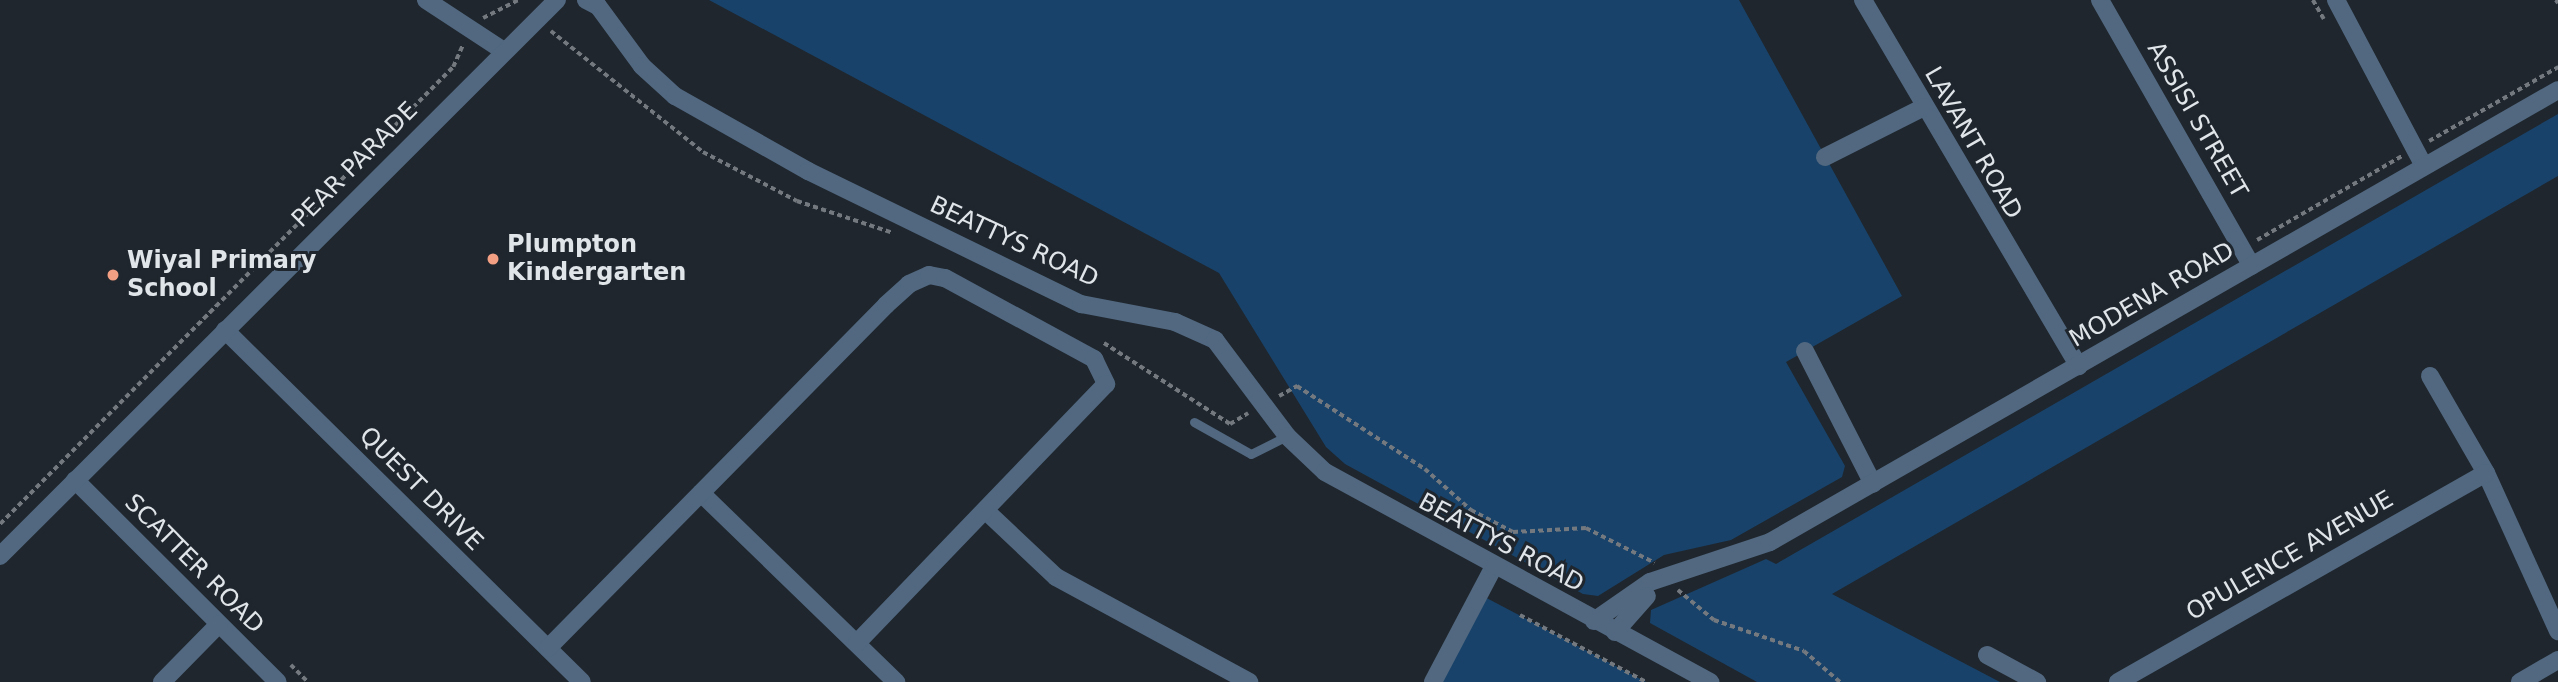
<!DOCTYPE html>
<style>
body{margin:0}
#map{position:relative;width:2558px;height:682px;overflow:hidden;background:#1f262d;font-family:"DejaVu Sans",sans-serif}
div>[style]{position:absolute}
.green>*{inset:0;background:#184269}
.path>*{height:3.5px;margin-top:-1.75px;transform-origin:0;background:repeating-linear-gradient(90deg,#73797f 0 5px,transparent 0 8.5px)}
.service>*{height:9px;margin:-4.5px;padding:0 4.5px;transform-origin:4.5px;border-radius:4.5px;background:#516880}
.minor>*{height:18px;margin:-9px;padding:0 9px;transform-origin:9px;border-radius:9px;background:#516880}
.tertiary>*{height:18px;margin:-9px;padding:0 9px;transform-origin:9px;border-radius:9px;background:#516880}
.dots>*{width:19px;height:19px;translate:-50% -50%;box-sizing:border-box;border:4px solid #1f262d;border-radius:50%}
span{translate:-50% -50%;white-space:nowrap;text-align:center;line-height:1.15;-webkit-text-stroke:6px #1f262d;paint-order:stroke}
.street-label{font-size:24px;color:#e0e5ea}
.poi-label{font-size:24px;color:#e0e5ea;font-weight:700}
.left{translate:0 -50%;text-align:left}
</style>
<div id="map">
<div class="green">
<div style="clip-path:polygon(709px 0,1739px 0,1902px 296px,1786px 362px,1845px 466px,1842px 477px,1731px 540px,1664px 555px,1598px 596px,1583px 594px,1345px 464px,1326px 447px,1219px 273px)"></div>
<div style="clip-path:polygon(2558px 114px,2558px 176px,1832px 594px,2000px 682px,1757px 682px,1650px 623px,1651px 610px,1766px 559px,1776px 564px)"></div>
<div style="clip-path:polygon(1479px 594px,1646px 682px,1433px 682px)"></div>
</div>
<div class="path">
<div style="left:2313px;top:0;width:22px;rotate:60deg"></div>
<div style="left:2556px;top:0;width:4px;rotate:56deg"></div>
<div style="left:483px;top:18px;width:39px;rotate:-27deg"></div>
<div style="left:551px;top:31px;width:194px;rotate:38.5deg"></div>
<div style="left:703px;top:152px;width:106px;rotate:27.5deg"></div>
<div style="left:797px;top:201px;width:101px;rotate:18.4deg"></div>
<div style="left:2429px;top:141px;width:149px;rotate:-29.8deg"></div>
<div style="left:2257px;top:240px;width:168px;rotate:-30.1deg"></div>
<div style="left:1104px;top:343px;width:150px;rotate:32.7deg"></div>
<div style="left:1230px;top:424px;width:21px;rotate:-31deg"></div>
<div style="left:1279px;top:396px;width:21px;rotate:-29deg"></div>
<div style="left:1297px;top:386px;width:153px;rotate:33deg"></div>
<div style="left:1425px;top:469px;width:62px;rotate:41.7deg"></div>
<div style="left:1471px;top:510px;width:47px;rotate:27.6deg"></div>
<div style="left:1513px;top:532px;width:73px;rotate:-3.1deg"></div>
<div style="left:1586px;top:528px;width:77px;rotate:26.9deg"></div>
<div style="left:0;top:524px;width:643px;rotate:-45.25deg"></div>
<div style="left:453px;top:67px;width:24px;rotate:-66deg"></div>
<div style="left:1678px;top:590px;width:47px;rotate:39.8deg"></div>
<div style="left:1714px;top:620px;width:95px;rotate:19deg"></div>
<div style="left:1804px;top:651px;width:48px;rotate:40.7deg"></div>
<div style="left:1520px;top:615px;width:143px;rotate:28deg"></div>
<div style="left:291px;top:665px;width:24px;rotate:45deg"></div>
</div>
<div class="service">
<div style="left:1194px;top:422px;width:65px;rotate:29.3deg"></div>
<div style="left:1251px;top:454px;width:40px;rotate:-26.6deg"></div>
</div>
<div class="minor">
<div style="left:426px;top:0;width:93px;rotate:33.2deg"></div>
<div style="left:1863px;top:0;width:425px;rotate:59.5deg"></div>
<div style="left:2100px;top:0;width:306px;rotate:60.3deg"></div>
<div style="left:2336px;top:0;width:188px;rotate:62.1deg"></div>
<div style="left:1825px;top:157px;width:111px;rotate:-26.8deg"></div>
<div style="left:225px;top:330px;width:501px;rotate:44.6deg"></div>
<div style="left:1805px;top:351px;width:149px;rotate:62.9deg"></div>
<div style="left:2430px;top:376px;width:112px;rotate:60deg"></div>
<div style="left:2486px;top:473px;width:174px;rotate:65.5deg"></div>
<div style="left:75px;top:480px;width:286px;rotate:44.9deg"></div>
<div style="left:701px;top:493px;width:272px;rotate:44.1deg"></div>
<div style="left:986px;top:511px;width:96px;rotate:43.3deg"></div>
<div style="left:1056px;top:577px;width:220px;rotate:28.5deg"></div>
<div style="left:548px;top:648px;width:482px;rotate:-45.4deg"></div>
<div style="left:886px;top:305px;width:31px;rotate:-42deg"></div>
<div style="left:909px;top:284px;width:22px;rotate:-24deg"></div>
<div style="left:929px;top:275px;width:16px;rotate:11deg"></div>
<div style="left:945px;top:278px;width:170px;rotate:28.5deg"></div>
<div style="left:1094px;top:359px;width:28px;rotate:64deg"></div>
<div style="left:1106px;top:384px;width:359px;rotate:133.9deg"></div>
<div style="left:1987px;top:655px;width:57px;rotate:28.4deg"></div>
<div style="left:162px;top:682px;width:81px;rotate:-45.5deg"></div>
<div style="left:1433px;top:682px;width:129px;rotate:-62.2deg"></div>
<div style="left:2118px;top:682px;width:423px;rotate:-29.6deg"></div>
<div style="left:2520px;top:682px;width:44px;rotate:-30.1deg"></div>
</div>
<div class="tertiary">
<div style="left:586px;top:0;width:13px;rotate:27deg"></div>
<div style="left:598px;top:6px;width:74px;rotate:53.7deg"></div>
<div style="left:642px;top:66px;width:45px;rotate:42.3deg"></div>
<div style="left:675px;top:96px;width:153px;rotate:29.4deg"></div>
<div style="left:808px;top:171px;width:304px;rotate:26deg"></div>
<div style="left:1081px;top:304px;width:96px;rotate:10.8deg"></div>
<div style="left:1175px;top:322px;width:44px;rotate:24.2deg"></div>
<div style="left:1215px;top:340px;width:120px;rotate:53.1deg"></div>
<div style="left:1287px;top:436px;width:52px;rotate:43.5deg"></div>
<div style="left:1325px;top:472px;width:439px;rotate:28.6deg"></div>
<div style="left:0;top:556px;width:787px;rotate:-44.95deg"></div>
<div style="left:1594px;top:621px;width:68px;rotate:-34.9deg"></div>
<div style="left:1650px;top:582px;width:126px;rotate:-18.4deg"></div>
<div style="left:1770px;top:542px;width:908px;rotate:-29.84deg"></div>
<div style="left:1615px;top:632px;width:48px;rotate:-48.4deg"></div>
</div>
<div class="dots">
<div style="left:493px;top:259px;background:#f39f83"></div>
<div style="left:113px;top:275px;background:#f39f83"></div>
</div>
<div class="street-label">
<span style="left:2197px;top:120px;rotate:60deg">ASSISI STREET</span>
<span style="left:1973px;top:143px;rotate:60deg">LAVANT ROAD</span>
<span style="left:355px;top:165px;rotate:-45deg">PEAR PARADE</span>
<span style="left:1014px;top:242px;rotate:25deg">BEATTYS ROAD</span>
<span style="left:2152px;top:295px;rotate:-30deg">MODENA ROAD</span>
<span style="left:421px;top:489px;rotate:45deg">QUEST DRIVE</span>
<span style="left:1501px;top:543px;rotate:28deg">BEATTYS ROAD</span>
<span style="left:2290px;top:556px;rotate:-30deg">OPULENCE AVENUE</span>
<span style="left:194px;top:564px;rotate:45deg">SCATTER ROAD</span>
</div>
<div class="poi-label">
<span class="left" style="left:507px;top:259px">Plumpton<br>Kindergarten</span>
<span class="left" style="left:127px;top:275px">Wiyal Primary<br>School</span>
</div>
</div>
